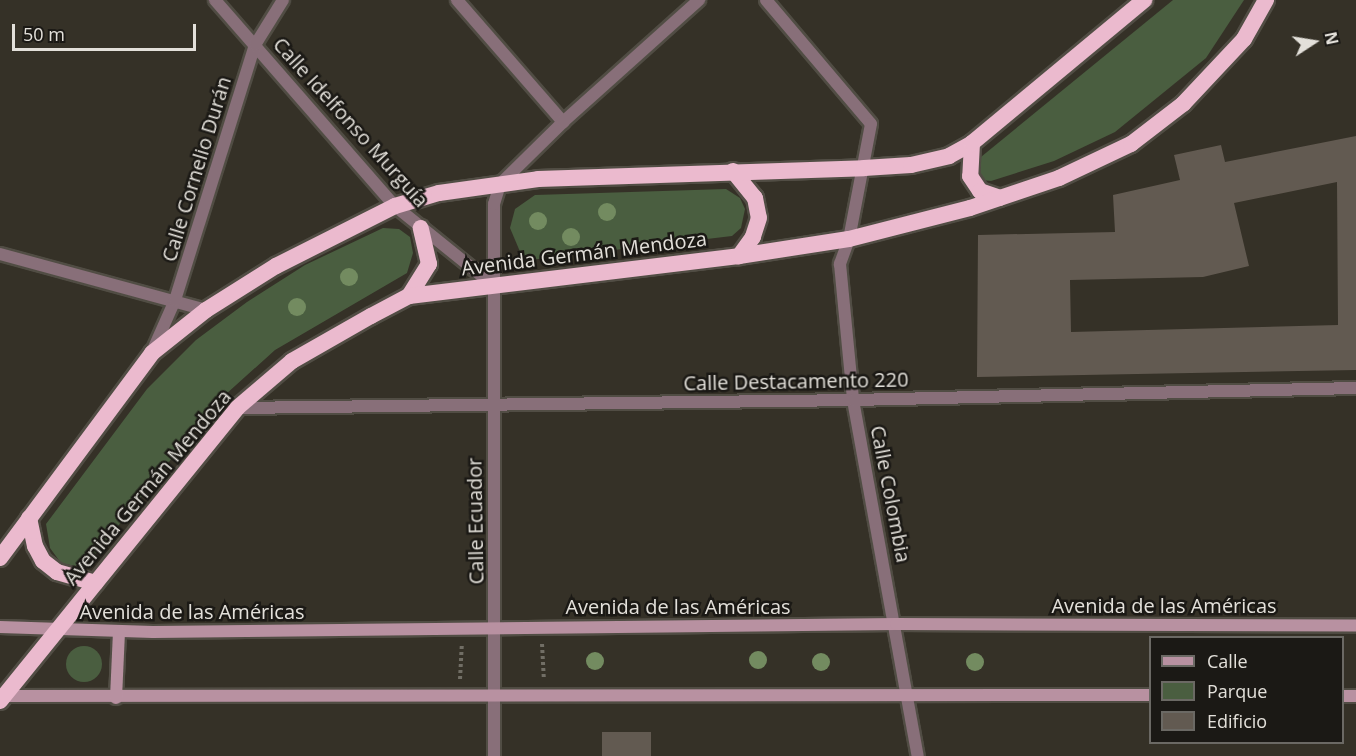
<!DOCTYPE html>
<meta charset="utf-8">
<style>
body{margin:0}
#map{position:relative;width:1356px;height:756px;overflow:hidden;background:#353127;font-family:"Open Sans",sans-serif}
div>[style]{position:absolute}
.green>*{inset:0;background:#4a5e40}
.round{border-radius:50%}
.building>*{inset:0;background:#625a51;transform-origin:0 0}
.path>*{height:4px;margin-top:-2px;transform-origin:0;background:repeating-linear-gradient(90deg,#716e65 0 3px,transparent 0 6px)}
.roads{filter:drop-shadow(2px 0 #514d44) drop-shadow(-2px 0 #514d44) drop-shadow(0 2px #514d44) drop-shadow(0 -2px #514d44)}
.minor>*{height:12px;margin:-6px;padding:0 6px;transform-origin:6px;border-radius:6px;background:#886f79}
.secondary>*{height:12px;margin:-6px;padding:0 6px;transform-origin:6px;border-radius:6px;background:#b891a1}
.trunk>*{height:16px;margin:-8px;padding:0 8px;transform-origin:8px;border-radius:8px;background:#ebbace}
.trees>*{width:18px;height:18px;margin:-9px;border-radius:50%;background:#738b60}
span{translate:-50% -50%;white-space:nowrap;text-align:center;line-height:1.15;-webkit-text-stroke:5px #1b1915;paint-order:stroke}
.street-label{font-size:20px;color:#e3e0da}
.legend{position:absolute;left:1149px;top:636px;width:195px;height:108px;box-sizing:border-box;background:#1b1915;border:2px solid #6b6964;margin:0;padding:8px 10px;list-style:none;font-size:18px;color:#e3e0da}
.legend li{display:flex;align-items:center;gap:12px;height:30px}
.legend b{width:30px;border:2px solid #6b6964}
.north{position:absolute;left:1284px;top:12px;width:60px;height:60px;-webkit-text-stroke:4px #1b1915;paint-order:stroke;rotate:78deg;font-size:16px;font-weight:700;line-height:24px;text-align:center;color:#e3e0da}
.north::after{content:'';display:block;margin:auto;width:21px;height:27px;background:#e3e0da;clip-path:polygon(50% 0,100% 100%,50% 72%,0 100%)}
.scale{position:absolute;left:12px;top:24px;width:184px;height:27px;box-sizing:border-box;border:3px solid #e3e0da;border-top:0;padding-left:8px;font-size:18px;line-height:21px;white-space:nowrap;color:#e3e0da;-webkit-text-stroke:4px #1b1915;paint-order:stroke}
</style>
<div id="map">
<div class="green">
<div style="clip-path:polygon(1173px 0,1244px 0,1206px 58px,1115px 132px,1054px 161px,991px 181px,981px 180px,976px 172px,976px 161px)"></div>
<div style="clip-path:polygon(726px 189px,740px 198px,745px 209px,741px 228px,732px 236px,530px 260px,521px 254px,510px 228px,515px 209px,535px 195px)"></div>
<div style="clip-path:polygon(383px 228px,399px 229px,410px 237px,413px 253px,407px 273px,275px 350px,215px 404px,95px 555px,75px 566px,61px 563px,50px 548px,46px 524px,147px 389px,196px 340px,247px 302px,305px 265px)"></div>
<div class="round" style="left:66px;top:646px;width:36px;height:36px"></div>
</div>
<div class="building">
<div style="clip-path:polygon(evenodd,1356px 136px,1356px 370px,977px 377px,978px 235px,1115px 232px,1113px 195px,1180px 180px,1174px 155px,1221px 145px,1225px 162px,1356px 136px,1337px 182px,1338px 325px,1071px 332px,1070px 280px,1203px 277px,1249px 266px,1234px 203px,1337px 182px)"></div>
<div style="left:651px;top:732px;width:24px;height:49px;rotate:90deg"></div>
</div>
<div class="path">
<div style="left:542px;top:644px;width:35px;rotate:87deg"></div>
<div style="left:460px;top:679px;width:34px;rotate:-87deg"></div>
</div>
<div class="roads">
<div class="minor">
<div style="left:215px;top:0;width:274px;rotate:48.9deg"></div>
<div style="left:395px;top:206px;width:126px;rotate:38.9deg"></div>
<div style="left:457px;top:0;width:162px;rotate:49deg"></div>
<div style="left:766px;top:0;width:162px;rotate:49.7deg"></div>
<div style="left:871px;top:124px;width:117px;rotate:100.8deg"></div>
<div style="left:849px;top:239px;width:27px;rotate:110deg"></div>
<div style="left:840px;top:264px;width:137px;rotate:84.5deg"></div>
<div style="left:853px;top:400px;width:362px;rotate:79.7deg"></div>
<div style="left:0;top:254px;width:213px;rotate:15.2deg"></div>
<div style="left:152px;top:352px;width:57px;rotate:-66.1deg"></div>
<div style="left:175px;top:300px;width:267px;rotate:-72.6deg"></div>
<div style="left:255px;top:45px;width:53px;rotate:-58.1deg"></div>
<div style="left:237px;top:408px;width:616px;rotate:-0.74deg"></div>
<div style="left:853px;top:400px;width:503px;rotate:-1.37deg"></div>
<div style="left:494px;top:756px;width:552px;rotate:-90deg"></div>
<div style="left:494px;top:204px;width:21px;rotate:-73deg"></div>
<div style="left:500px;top:184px;width:88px;rotate:-44.5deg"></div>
<div style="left:563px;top:122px;width:183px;rotate:-41.9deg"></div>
</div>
<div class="secondary">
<div style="left:0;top:627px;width:153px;rotate:1.9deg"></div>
<div style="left:153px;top:632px;width:743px;rotate:-0.62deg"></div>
<div style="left:896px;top:624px;width:460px;rotate:0.2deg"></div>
<div style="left:4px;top:696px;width:1146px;rotate:-0.05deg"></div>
<div style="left:1342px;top:696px;width:14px"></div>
<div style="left:116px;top:698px;width:66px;rotate:-87.4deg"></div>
</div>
<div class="trunk">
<div style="left:972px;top:143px;width:33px;rotate:93deg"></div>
<div style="left:970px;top:176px;width:18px;rotate:56deg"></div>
<div style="left:980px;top:191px;width:21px;rotate:19deg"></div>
<div style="left:733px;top:171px;width:35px;rotate:51deg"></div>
<div style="left:755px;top:198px;width:20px;rotate:79deg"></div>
<div style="left:759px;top:218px;width:20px;rotate:108deg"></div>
<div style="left:753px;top:237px;width:24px;rotate:126deg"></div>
<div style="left:409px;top:296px;width:38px;rotate:-58deg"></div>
<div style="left:429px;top:264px;width:37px;rotate:-103deg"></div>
<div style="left:29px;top:518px;width:29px;rotate:78deg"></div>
<div style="left:35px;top:546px;width:17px;rotate:62deg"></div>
<div style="left:43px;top:561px;width:18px;rotate:38deg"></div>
<div style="left:57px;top:572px;width:40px;rotate:16deg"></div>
<div style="left:0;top:558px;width:255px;rotate:-53.4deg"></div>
<div style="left:152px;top:353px;width:69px;rotate:-38.5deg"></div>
<div style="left:206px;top:310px;width:83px;rotate:-32.2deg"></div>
<div style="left:276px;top:266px;width:133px;rotate:-26.8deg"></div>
<div style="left:395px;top:206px;width:46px;rotate:-16.5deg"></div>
<div style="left:439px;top:193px;width:100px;rotate:-8deg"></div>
<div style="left:538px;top:179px;width:326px;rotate:-1.9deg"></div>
<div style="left:864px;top:168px;width:47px;rotate:-3.7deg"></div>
<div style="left:911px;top:165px;width:39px;rotate:-13deg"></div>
<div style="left:949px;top:156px;width:26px;rotate:-29deg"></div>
<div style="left:972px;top:143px;width:224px;rotate:-39.7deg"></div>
<div style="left:0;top:701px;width:377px;rotate:-51deg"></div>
<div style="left:237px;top:408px;width:72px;rotate:-40.5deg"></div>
<div style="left:292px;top:361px;width:91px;rotate:-29.7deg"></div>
<div style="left:371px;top:316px;width:43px;rotate:-27.8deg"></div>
<div style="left:409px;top:296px;width:332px;rotate:-6.9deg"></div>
<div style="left:739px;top:256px;width:111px;rotate:-8.8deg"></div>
<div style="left:849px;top:239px;width:125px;rotate:-14.4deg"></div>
<div style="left:970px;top:208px;width:94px;rotate:-18.6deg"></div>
<div style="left:1059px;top:178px;width:80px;rotate:-25.3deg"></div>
<div style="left:1131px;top:144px;width:66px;rotate:-37.6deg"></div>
<div style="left:1183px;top:104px;width:89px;rotate:-46.8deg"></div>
<div style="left:1244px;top:39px;width:45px;rotate:-60.6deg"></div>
</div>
</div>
<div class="trees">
<div style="left:607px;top:212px"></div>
<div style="left:538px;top:221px"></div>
<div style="left:571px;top:237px"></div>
<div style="left:349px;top:277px"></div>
<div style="left:297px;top:307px"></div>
<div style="left:758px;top:660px"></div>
<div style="left:595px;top:661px"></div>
<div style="left:821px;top:662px"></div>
<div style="left:975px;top:662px"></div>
</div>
<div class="street-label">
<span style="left:351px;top:122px;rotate:48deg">Calle Idelfonso Murguía</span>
<span style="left:196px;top:169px;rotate:-73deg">Calle Cornelio Durán</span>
<span style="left:584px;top:253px;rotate:-7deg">Avenida Germán Mendoza</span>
<span style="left:796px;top:381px;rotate:-1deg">Calle Destacamento 220</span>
<span style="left:147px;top:487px;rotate:-50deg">Avenida Germán Mendoza</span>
<span style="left:891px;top:494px;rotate:79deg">Calle Colombia</span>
<span style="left:475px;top:521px;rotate:-91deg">Calle Ecuador</span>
<span style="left:1164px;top:605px">Avenida de las Américas</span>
<span style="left:678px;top:606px">Avenida de las Américas</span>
<span style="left:192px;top:611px">Avenida de las Américas</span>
</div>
<ul class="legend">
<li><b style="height:8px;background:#b891a1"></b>Calle</li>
<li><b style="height:16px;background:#4a5e40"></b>Parque</li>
<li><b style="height:16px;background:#625a51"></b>Edificio</li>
</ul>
<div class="north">N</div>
<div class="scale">50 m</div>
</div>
